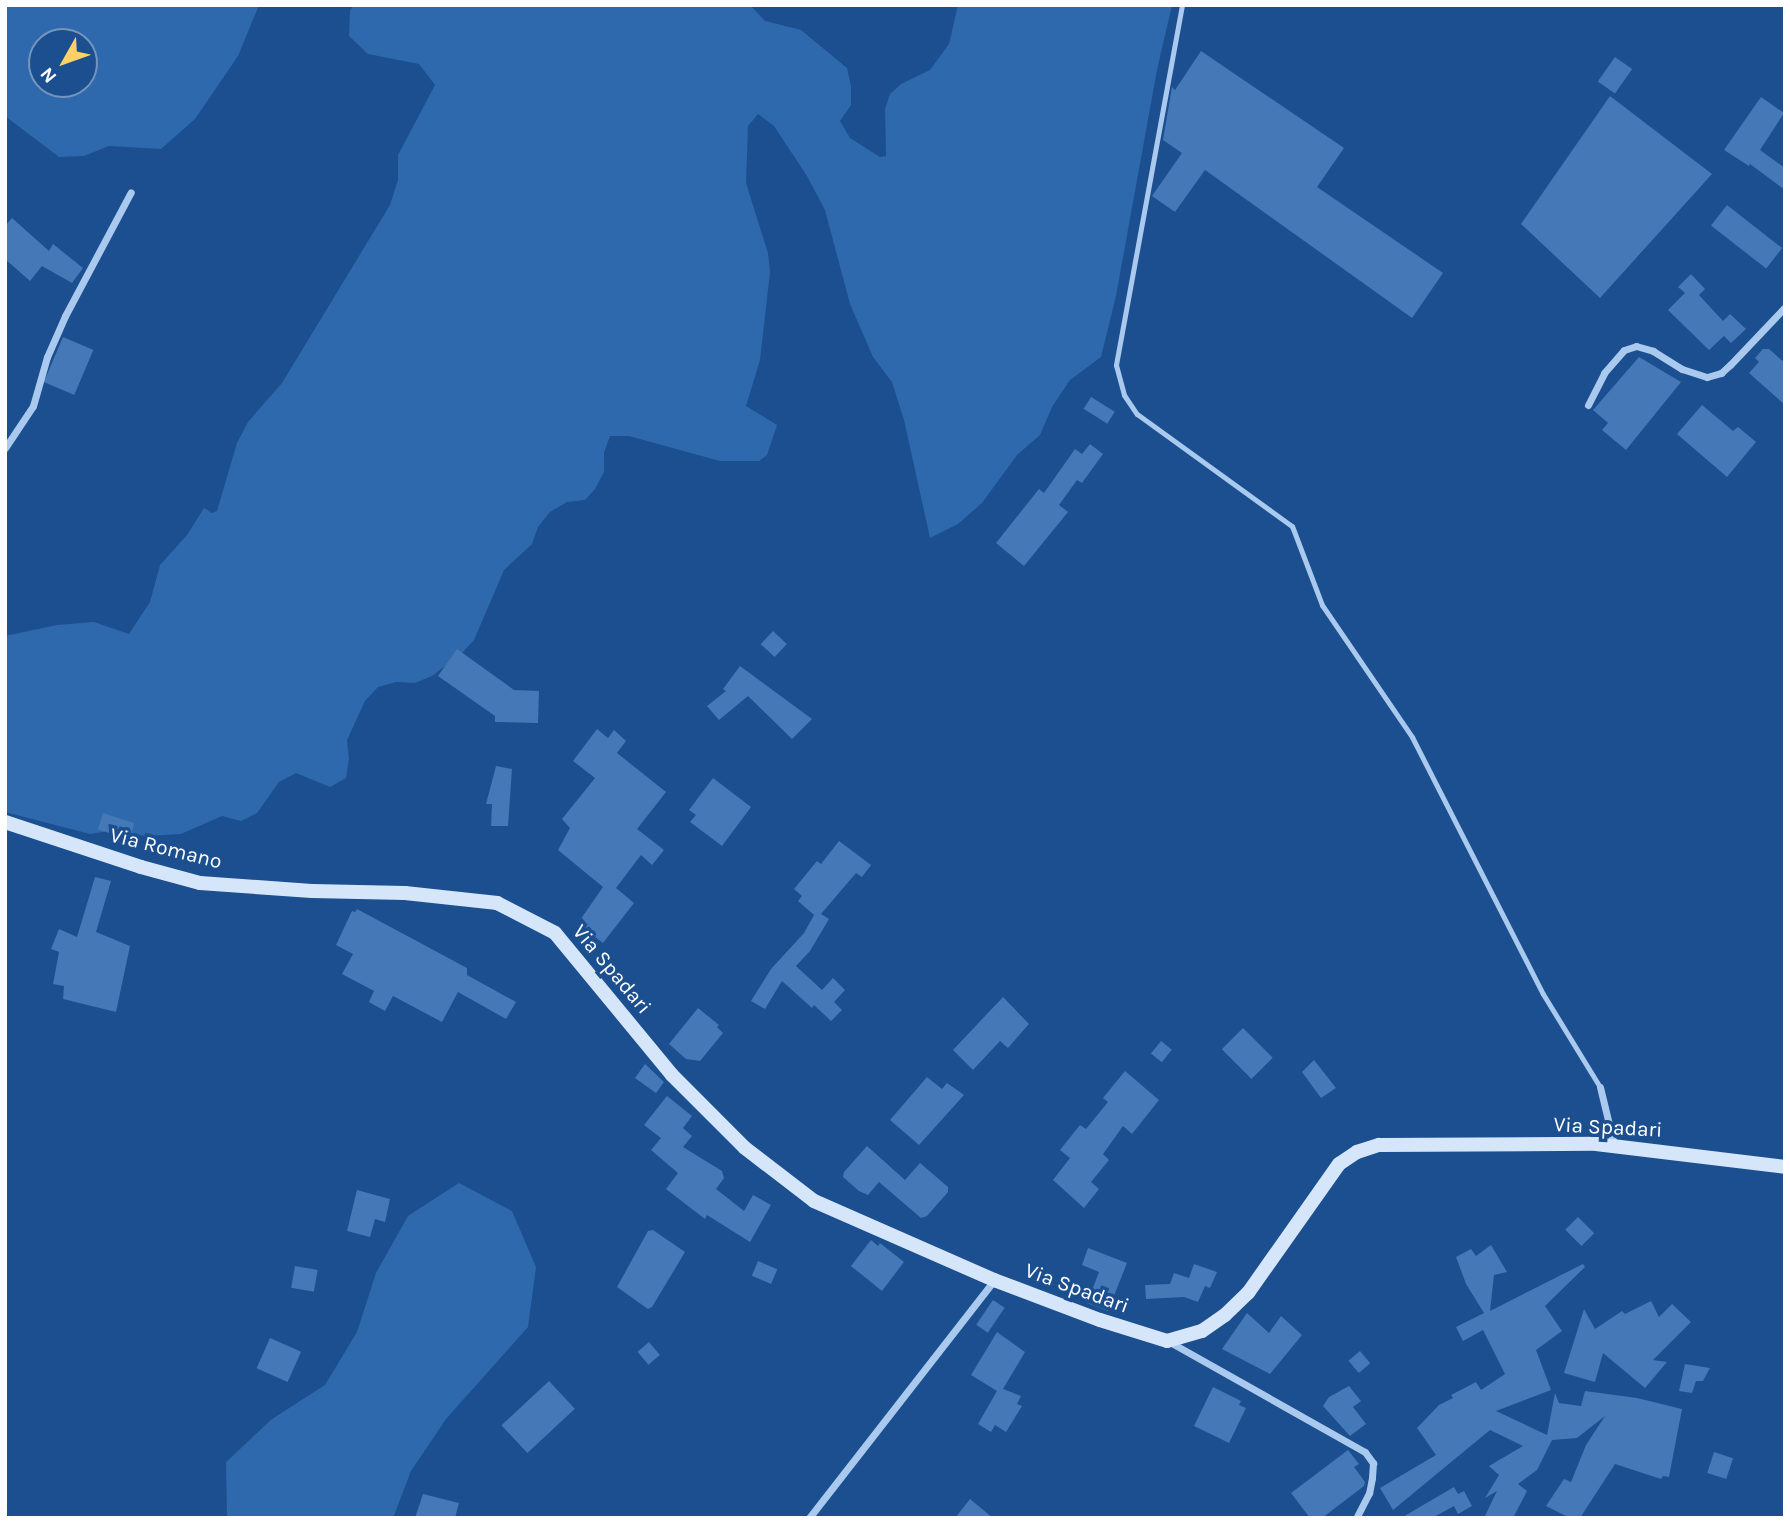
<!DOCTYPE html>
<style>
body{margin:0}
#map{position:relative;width:1790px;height:1523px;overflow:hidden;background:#1b4f8f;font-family:Karla,sans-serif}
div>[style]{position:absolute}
.green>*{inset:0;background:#2e69ad}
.building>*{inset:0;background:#4478b7;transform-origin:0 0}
.lane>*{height:5px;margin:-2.5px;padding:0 2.5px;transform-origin:2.5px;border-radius:2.5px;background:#a9c9ee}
.street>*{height:7px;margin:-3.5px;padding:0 3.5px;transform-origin:3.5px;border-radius:3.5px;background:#a9c9ee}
.secondary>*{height:14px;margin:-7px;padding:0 7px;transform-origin:7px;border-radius:7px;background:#d6e6fa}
span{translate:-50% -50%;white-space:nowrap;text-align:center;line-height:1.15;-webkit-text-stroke:7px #1b4f8f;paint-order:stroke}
.street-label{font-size:21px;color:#fff}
.frame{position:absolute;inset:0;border:7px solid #fff;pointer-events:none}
.north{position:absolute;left:28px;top:28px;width:70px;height:70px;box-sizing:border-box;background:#1b4f8f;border:2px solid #7695bc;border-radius:50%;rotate:230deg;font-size:19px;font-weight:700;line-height:28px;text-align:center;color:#fff}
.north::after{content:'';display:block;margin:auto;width:24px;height:32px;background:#ffd166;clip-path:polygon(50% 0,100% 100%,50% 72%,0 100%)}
</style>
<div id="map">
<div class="green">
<div style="clip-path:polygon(evenodd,5px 5px,259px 5px,238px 56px,195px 119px,161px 149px,109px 146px,84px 156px,59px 157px,5px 116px,5px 5px,42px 42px,84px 42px,84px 84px,42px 84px,42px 42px)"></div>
<div style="clip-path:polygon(353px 5px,754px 5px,752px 7px,765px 21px,801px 30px,847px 68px,851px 86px,851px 105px,840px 121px,850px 138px,880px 157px,886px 156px,885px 109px,890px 94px,901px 84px,930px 70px,949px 44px,958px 5px,1172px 5px,1157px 70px,1116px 296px,1101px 357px,1070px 380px,1052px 407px,1040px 435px,1017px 455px,982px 503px,958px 524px,930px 538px,904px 420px,892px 382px,873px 357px,850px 304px,825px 210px,807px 176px,774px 126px,758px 114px,748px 126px,746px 183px,768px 253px,770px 272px,760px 360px,746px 406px,777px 425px,767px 455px,759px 461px,720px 461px,629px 436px,610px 436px,604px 453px,604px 472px,595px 489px,585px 500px,567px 502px,550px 512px,538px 527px,532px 544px,504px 570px,474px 640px,462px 653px,432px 676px,415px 683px,396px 682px,378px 687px,365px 701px,347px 740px,349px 759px,346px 778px,330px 787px,296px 773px,279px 782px,257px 813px,241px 821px,222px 816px,181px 834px,145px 836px,115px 830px,90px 834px,5px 812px,5px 636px,57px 625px,94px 622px,129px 634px,150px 602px,160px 565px,187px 535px,204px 508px,212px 513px,217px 511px,237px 443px,248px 422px,282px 383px,390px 205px,398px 180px,398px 155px,435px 85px,419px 64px,368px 54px,349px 36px,350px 11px)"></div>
<div style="clip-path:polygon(459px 1183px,512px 1211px,536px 1267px,528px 1327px,446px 1419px,411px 1471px,393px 1518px,227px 1518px,226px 1462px,272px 1419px,325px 1385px,357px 1332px,376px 1273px,408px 1216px)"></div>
</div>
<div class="building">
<div style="clip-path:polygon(1201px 51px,1344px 148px,1317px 187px,1443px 273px,1412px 318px,1205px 170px,1175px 212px,1152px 196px,1182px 153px,1163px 140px,1172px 87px,1175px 90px)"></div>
<div style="left:1615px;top:57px;width:21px;height:30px;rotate:35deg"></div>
<div style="clip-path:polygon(1610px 96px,1712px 174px,1600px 298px,1521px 224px)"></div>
<div style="clip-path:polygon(1761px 97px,1784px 113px,1760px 150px,1785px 168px,1785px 190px,1750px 164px,1749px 166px,1724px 150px)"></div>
<div style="left:1727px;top:205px;width:70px;height:26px;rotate:38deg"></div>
<div style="clip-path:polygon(12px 218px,49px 251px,53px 244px,83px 268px,72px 283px,42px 266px,30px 281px,5px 259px,5px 226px)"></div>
<div style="clip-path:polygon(1691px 274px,1705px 289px,1699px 295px,1723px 321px,1730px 314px,1746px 329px,1731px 343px,1724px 336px,1709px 350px,1668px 310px,1685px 293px,1678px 287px)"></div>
<div style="left:63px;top:337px;width:33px;height:49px;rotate:23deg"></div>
<div style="clip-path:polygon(1763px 349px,1769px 349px,1785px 363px,1785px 405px,1749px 373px,1759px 362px,1755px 358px)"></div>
<div style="clip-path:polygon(1639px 357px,1681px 382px,1626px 450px,1602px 430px,1608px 423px,1593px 410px)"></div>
<div style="left:1091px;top:397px;width:28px;height:14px;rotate:32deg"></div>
<div style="clip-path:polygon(1702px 405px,1733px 431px,1738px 427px,1756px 442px,1727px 477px,1677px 434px)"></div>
<div style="clip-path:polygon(1090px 444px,1103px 454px,1082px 483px,1077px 480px,1059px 505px,1068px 512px,1024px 566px,996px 543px,1039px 489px,1044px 493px,1075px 449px,1082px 454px)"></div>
<div style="left:773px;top:631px;width:19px;height:18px;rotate:43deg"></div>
<div style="clip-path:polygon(457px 649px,514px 690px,539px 691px,538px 723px,495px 722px,495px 716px,438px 676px)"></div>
<div style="clip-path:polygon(740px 666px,812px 719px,792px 739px,748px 696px,719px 720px,707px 706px,726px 691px,723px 689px)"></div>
<div style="clip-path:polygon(597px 729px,608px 738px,614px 730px,626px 741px,617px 753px,666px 792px,637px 829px,664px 850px,652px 865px,641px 855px,616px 888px,634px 903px,603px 943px,580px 926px,583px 922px,580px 920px,603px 887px,558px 850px,570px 828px,562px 819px,595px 778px,573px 761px)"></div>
<div style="clip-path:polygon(496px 766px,512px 769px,508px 826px,491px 826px,492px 804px,486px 804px)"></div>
<div style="clip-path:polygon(713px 778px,751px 807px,722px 846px,690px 822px,696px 815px,689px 810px)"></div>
<div style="left:103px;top:813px;width:33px;height:17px;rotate:18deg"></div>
<div style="clip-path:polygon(839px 841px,871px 865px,862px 877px,856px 873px,821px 914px,829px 919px,810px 951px,796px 966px,822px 990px,833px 978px,845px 990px,834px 1002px,842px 1010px,831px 1021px,814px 1005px,812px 1008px,782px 981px,765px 1009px,751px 1001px,771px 969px,804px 933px,814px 915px,798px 901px,802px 896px,794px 889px,817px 861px,821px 864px)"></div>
<div style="clip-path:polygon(95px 877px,111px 881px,96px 932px,130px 946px,116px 1012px,63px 999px,64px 986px,53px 984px,59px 952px,51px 949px,59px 929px,77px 937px)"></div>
<div style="clip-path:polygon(357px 909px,467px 968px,467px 975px,516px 1002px,506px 1019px,458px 992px,442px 1022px,393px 996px,385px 1011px,369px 1002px,374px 991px,342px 974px,353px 954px,336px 945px,352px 911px,355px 912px)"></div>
<div style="clip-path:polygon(1003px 997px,1029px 1024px,1008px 1048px,1000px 1041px,973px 1070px,953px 1050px)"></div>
<div style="clip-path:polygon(698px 1008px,719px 1025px,717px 1027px,723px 1033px,700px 1061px,686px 1059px,669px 1044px)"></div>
<div style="left:1243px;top:1028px;width:42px;height:30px;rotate:45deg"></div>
<div style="left:1161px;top:1041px;width:14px;height:16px;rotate:39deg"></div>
<div style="clip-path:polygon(1314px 1060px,1336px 1088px,1321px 1098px,1302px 1072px)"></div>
<div style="clip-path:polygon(645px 1064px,664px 1082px,656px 1093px,635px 1078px)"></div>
<div style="clip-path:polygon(1125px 1071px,1159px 1100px,1132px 1134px,1123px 1126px,1103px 1154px,1109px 1160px,1091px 1182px,1099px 1189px,1084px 1208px,1053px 1180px,1070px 1158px,1060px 1150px,1080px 1125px,1086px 1129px,1108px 1102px,1103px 1098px)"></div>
<div style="clip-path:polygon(927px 1077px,942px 1089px,947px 1083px,964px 1095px,919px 1145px,890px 1120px)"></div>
<div style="clip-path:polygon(667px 1096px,692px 1116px,683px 1128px,692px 1136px,683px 1147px,722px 1171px,724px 1178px,716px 1189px,744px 1211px,753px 1195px,771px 1205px,750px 1242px,707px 1215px,705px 1219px,666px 1189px,678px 1173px,651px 1150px,661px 1138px,644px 1125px)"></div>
<div style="clip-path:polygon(867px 1146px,905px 1180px,920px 1163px,948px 1187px,948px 1192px,927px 1216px,921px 1218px,879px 1182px,868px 1195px,859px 1191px,843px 1177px,844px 1172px)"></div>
<div style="clip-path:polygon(357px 1190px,390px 1199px,385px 1222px,375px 1219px,370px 1237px,347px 1231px)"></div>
<div style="left:1578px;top:1217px;width:23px;height:18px;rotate:45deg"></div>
<div style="clip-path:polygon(653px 1230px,685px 1252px,652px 1307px,648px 1309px,617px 1287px,648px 1231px)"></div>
<div style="clip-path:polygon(871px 1240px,878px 1246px,880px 1243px,904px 1262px,882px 1291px,851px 1266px)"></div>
<div style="clip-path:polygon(1491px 1245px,1507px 1272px,1494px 1275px,1490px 1311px,1583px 1264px,1585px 1267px,1545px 1306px,1562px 1331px,1536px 1350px,1551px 1390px,1496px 1411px,1547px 1435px,1555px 1393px,1559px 1403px,1581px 1406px,1585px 1391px,1637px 1398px,1682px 1409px,1669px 1477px,1663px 1476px,1661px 1479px,1615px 1464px,1580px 1518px,1570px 1518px,1546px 1506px,1564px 1479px,1571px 1482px,1586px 1445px,1605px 1416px,1577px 1438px,1552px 1440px,1537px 1470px,1518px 1484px,1527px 1491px,1513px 1518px,1484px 1518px,1497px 1491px,1485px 1498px,1499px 1475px,1489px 1466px,1523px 1446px,1490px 1430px,1393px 1510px,1380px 1488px,1436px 1455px,1417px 1428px,1439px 1405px,1453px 1398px,1451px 1395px,1476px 1382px,1481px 1390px,1505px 1374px,1483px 1330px,1463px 1341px,1456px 1327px,1484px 1313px,1466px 1284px,1456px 1257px,1471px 1249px,1476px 1256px)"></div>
<div style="clip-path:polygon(1088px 1248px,1127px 1263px,1108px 1311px,1087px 1303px,1099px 1272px,1082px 1265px)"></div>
<div style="left:758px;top:1261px;width:21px;height:16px;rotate:23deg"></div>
<div style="clip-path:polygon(1194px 1264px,1217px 1272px,1210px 1288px,1205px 1286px,1198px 1302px,1184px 1297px,1146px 1299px,1145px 1285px,1170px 1284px,1174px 1273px,1189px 1278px)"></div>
<div style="left:295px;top:1266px;width:23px;height:22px;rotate:10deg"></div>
<div style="left:993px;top:1300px;width:14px;height:30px;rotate:34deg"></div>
<div style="clip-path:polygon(1651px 1301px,1659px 1317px,1672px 1304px,1691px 1322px,1653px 1360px,1667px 1362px,1645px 1388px,1603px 1353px,1595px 1382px,1564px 1373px,1584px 1309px,1595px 1329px,1622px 1311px,1625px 1314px)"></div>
<div style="clip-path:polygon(1247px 1313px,1269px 1333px,1281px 1316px,1302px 1335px,1270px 1374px,1222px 1349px)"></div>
<div style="clip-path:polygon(997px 1332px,1025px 1352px,1003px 1389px,1021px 1396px,1017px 1404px,1022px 1406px,1006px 1432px,995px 1425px,991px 1432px,978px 1424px,997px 1391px,971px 1375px)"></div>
<div style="left:270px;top:1338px;width:34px;height:33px;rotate:24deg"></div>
<div style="left:649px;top:1342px;width:17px;height:15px;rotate:50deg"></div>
<div style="left:1360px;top:1351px;width:16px;height:15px;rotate:50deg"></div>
<div style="clip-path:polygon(1685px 1364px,1710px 1368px,1703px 1381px,1696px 1381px,1692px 1393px,1679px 1391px)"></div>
<div style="left:549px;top:1381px;width:38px;height:65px;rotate:47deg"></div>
<div style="clip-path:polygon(1349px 1386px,1361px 1401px,1353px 1407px,1366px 1424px,1350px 1436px,1323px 1406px,1329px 1397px)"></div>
<div style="clip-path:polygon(1213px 1387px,1241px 1401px,1239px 1405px,1246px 1408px,1229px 1443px,1194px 1426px)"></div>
<div style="clip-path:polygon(1348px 1450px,1359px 1464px,1354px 1467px,1365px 1482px,1364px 1486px,1322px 1518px,1310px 1518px,1291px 1493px)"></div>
<div style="left:1714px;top:1452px;width:20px;height:22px;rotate:18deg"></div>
<div style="clip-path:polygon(1454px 1487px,1458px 1494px,1464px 1491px,1472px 1506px,1458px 1514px,1454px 1506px,1432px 1518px,1401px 1518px)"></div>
<div style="clip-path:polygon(423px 1494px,459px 1503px,455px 1518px,415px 1518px)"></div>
<div style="clip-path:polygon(970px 1499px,993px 1518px,955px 1518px)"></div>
</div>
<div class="lane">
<div style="left:1182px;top:5px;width:366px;rotate:100.4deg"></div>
<div style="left:1116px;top:365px;width:31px;rotate:75deg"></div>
<div style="left:1124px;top:395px;width:23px;rotate:56deg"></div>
<div style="left:1137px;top:414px;width:191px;rotate:35.9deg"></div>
<div style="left:1292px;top:526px;width:85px;rotate:69.2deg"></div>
<div style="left:1322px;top:605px;width:160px;rotate:55.7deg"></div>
<div style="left:1412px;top:737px;width:288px;rotate:63deg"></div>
<div style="left:1543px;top:994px;width:109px;rotate:58.5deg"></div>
</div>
<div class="street">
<div style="left:1588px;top:405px;width:36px;rotate:-63deg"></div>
<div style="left:1604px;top:373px;width:30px;rotate:-49deg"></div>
<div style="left:1624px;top:350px;width:13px;rotate:-18deg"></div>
<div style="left:1636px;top:346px;width:18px;rotate:16deg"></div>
<div style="left:1653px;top:351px;width:34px;rotate:32deg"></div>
<div style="left:1682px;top:369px;width:26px;rotate:18deg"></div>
<div style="left:1707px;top:377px;width:15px;rotate:-16deg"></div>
<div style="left:1721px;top:373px;width:12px;rotate:-42deg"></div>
<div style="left:1730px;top:365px;width:80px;rotate:-46.5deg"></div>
<div style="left:5px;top:448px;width:50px;rotate:-56.3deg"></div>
<div style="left:33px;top:406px;width:51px;rotate:-74.1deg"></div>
<div style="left:47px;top:357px;width:45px;rotate:-66.3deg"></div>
<div style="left:65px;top:316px;width:140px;rotate:-62deg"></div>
<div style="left:1600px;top:1087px;width:60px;rotate:76.4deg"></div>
<div style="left:1168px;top:1341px;width:226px;rotate:29.4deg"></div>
<div style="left:1365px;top:1452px;width:14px;rotate:54deg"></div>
<div style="left:1373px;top:1463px;width:15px;rotate:94deg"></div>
<div style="left:1372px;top:1478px;width:15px;rotate:101deg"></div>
<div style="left:1369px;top:1493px;width:28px;rotate:117deg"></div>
<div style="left:809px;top:1518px;width:301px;rotate:-52.1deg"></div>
</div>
<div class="secondary">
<div style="left:5px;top:822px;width:143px;rotate:18.3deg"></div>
<div style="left:141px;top:867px;width:61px;rotate:15.2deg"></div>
<div style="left:200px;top:883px;width:112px;rotate:4.1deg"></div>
<div style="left:312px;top:891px;width:93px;rotate:1.2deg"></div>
<div style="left:405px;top:893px;width:93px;rotate:6.2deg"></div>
<div style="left:497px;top:903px;width:65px;rotate:27.3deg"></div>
<div style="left:555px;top:933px;width:184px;rotate:50.5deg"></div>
<div style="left:672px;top:1075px;width:103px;rotate:45deg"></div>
<div style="left:745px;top:1148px;width:87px;rotate:37.5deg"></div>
<div style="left:814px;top:1201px;width:197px;rotate:23.7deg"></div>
<div style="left:994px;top:1280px;width:113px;rotate:20.7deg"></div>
<div style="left:1100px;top:1320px;width:70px;rotate:17.4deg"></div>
<div style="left:1167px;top:1341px;width:36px;rotate:-16deg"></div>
<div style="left:1202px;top:1331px;width:28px;rotate:-35deg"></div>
<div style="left:1225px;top:1315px;width:32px;rotate:-44deg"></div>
<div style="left:1248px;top:1293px;width:158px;rotate:-54.8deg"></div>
<div style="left:1339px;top:1164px;width:22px;rotate:-34deg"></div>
<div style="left:1357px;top:1152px;width:23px;rotate:-18deg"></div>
<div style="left:1379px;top:1145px;width:217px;rotate:-0.3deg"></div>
<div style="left:1596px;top:1144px;width:190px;rotate:6.9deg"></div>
</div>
<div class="street-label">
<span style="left:166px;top:848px;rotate:14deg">Via Romano</span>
<span style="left:612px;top:969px;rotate:50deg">Via Spadari</span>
<span style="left:1608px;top:1127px;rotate:3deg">Via Spadari</span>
<span style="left:1077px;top:1288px;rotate:20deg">Via Spadari</span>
</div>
<div class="frame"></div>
<div class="north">N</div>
</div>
